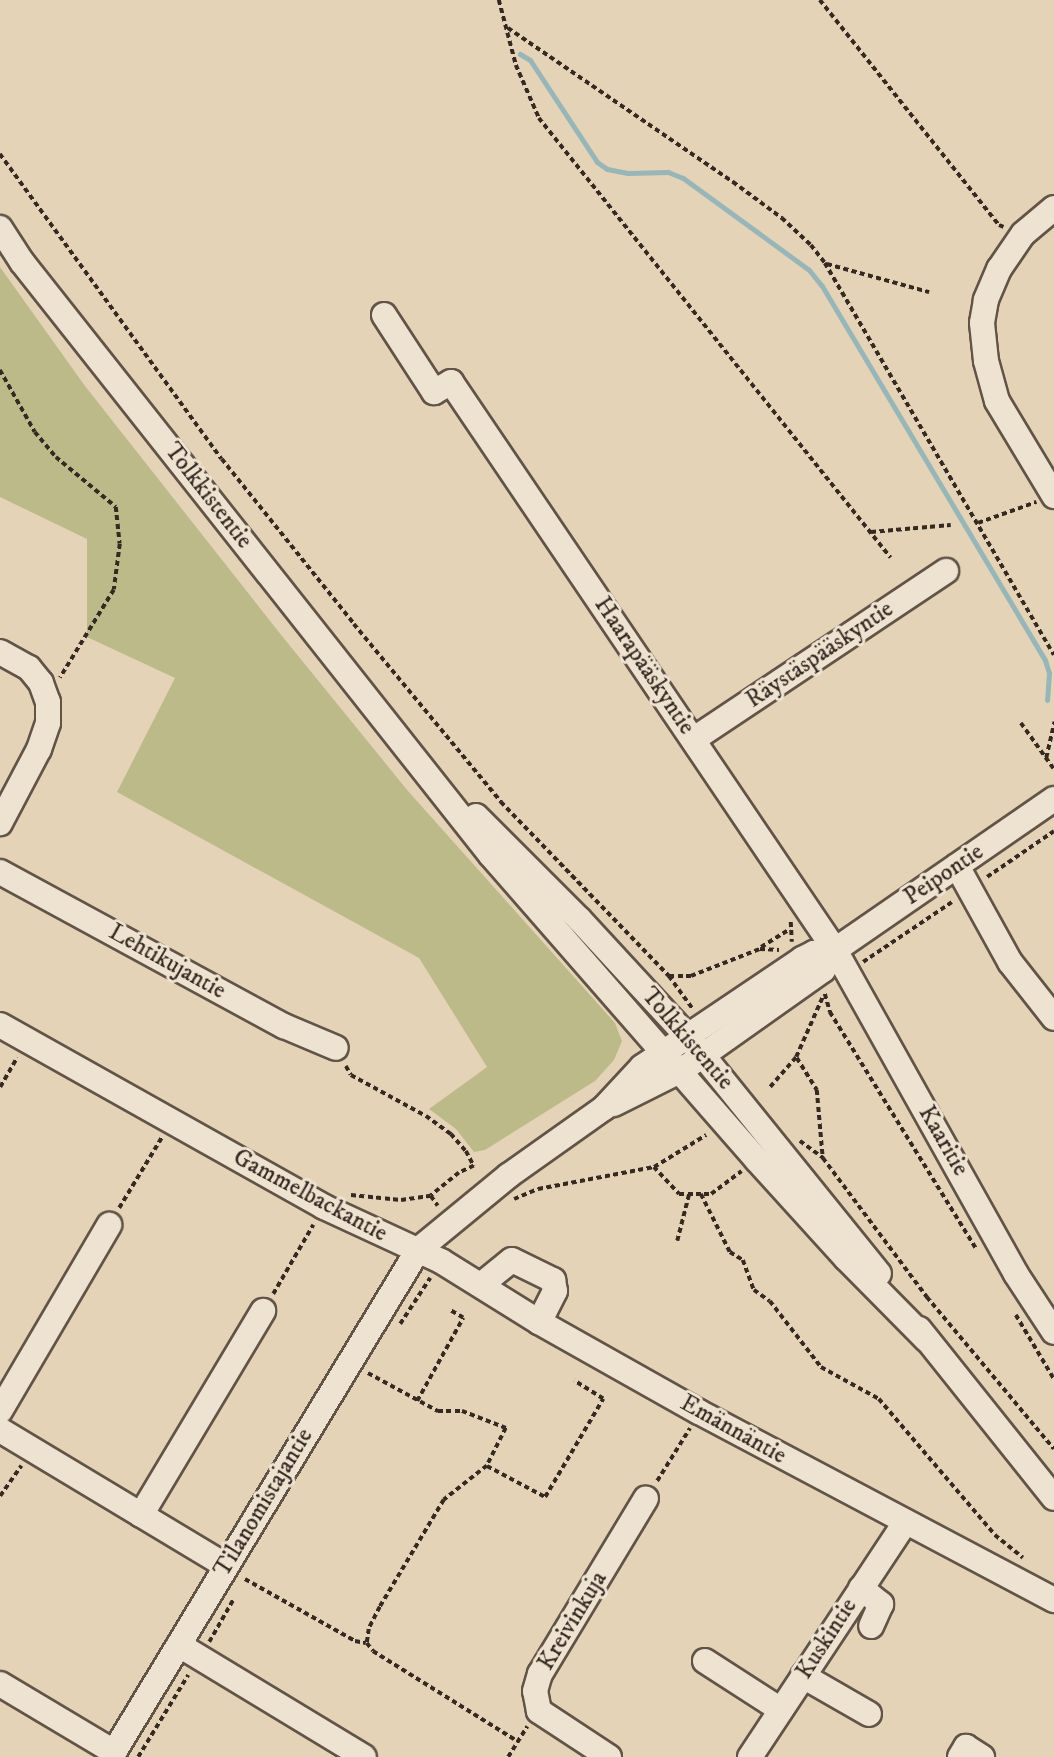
<!DOCTYPE html>
<meta charset="utf-8">
<style>
body{margin:0}
#map{position:relative;width:1054px;height:1757px;overflow:hidden;background:#e5d3b7;font-family:"IM FELL DW Pica",serif}
div>[style]{position:absolute}
.green>*{inset:0;background:#bcba89}
.stream>*{height:5px;margin:-2.5px;padding:0 2.5px;transform-origin:2.5px;border-radius:2.5px;background:#98b6b7}
.path>*{height:3.5px;margin-top:-1.75px;transform-origin:0;background:repeating-linear-gradient(90deg,#352922 0 5px,transparent 0 8.5px)}
.roads{filter:drop-shadow(2px 0 #615447) drop-shadow(-2px 0 #615447) drop-shadow(0 2px #615447) drop-shadow(0 -2px #615447)}
.minor>*{height:24px;margin:-12px;padding:0 12px;transform-origin:12px;border-radius:12px;background:#eee2d0}
span{translate:-50% -50%;white-space:nowrap;text-align:center;line-height:1.15;-webkit-text-stroke:6px #eee2d0;paint-order:stroke}
.street-label{font-size:24px;color:#352922}
</style>
<div id="map">
<div class="green">
<div style="clip-path:polygon(0 267px,85px 386px,282px 636px,408px 791px,615px 1023px,622px 1041px,614px 1060px,595px 1081px,485px 1150px,474px 1152px,456px 1129px,429px 1109px,487px 1067px,419px 958px,117px 792px,175px 678px,87px 637px,87px 539px,0 497px)"></div>
</div>
<div class="stream">
<div style="left:520px;top:54px;width:12px;rotate:31deg"></div>
<div style="left:530px;top:60px;width:122px;rotate:56.7deg"></div>
<div style="left:597px;top:162px;width:12px;rotate:35deg"></div>
<div style="left:607px;top:169px;width:21px;rotate:11deg"></div>
<div style="left:628px;top:173px;width:40px;rotate:-1.4deg"></div>
<div style="left:668px;top:172px;width:16px;rotate:22deg"></div>
<div style="left:683px;top:178px;width:156px;rotate:36.1deg"></div>
<div style="left:809px;top:270px;width:21px;rotate:51deg"></div>
<div style="left:822px;top:286px;width:435px;rotate:59.2deg"></div>
<div style="left:1045px;top:660px;width:14px;rotate:73deg"></div>
<div style="left:1049px;top:673px;width:27px;rotate:94deg"></div>
</div>
<div class="path">
<div style="left:499px;top:0;width:67px;rotate:75.3deg"></div>
<div style="left:516px;top:65px;width:58px;rotate:66.5deg"></div>
<div style="left:539px;top:118px;width:563px;rotate:51.34deg"></div>
<div style="left:820px;top:0;width:288px;rotate:51.5deg"></div>
<div style="left:999px;top:225px;width:5px;rotate:22deg"></div>
<div style="left:508px;top:28px;width:273px;rotate:34.4deg"></div>
<div style="left:733px;top:182px;width:61px;rotate:36.3deg"></div>
<div style="left:782px;top:218px;width:40px;rotate:43deg"></div>
<div style="left:811px;top:245px;width:23px;rotate:52deg"></div>
<div style="left:825px;top:263px;width:454px;rotate:59.7deg"></div>
<div style="left:0;top:154px;width:377px;rotate:54deg"></div>
<div style="left:222px;top:459px;width:211px;rotate:51.3deg"></div>
<div style="left:354px;top:624px;width:231px;rotate:50.4deg"></div>
<div style="left:501px;top:802px;width:242px;rotate:46deg"></div>
<div style="left:669px;top:976px;width:22px"></div>
<div style="left:691px;top:976px;width:74px;rotate:-21.4deg"></div>
<div style="left:760px;top:949px;width:19px;rotate:3deg"></div>
<div style="left:827px;top:264px;width:106px;rotate:15.4deg"></div>
<div style="left:0;top:370px;width:71px;rotate:60.6deg"></div>
<div style="left:35px;top:432px;width:33px;rotate:50deg"></div>
<div style="left:56px;top:457px;width:78px;rotate:39.8deg"></div>
<div style="left:116px;top:507px;width:37px;rotate:84deg"></div>
<div style="left:120px;top:544px;width:46px;rotate:97.4deg"></div>
<div style="left:114px;top:590px;width:103px;rotate:121.5deg"></div>
<div style="left:978px;top:523px;width:62px;rotate:-19.9deg"></div>
<div style="left:871px;top:532px;width:80px;rotate:-5deg"></div>
<div style="left:1021px;top:723px;width:57px;rotate:54.3deg"></div>
<div style="left:1046px;top:758px;width:37px;rotate:-77deg"></div>
<div style="left:987px;top:877px;width:81px;rotate:-34.5deg"></div>
<div style="left:791px;top:922px;width:20px;rotate:87deg"></div>
<div style="left:761px;top:947px;width:34px;rotate:-32deg"></div>
<div style="left:863px;top:962px;width:107px;rotate:-34deg"></div>
<div style="left:669px;top:976px;width:41px;rotate:54deg"></div>
<div style="left:825px;top:994px;width:19px;rotate:74deg"></div>
<div style="left:830px;top:1012px;width:278px;rotate:58.3deg"></div>
<div style="left:797px;top:1058px;width:38px;rotate:58deg"></div>
<div style="left:817px;top:1090px;width:68px;rotate:85deg"></div>
<div style="left:346px;top:1066px;width:10px;rotate:61deg"></div>
<div style="left:351px;top:1075px;width:85px;rotate:28.7deg"></div>
<div style="left:426px;top:1116px;width:31px;rotate:36deg"></div>
<div style="left:451px;top:1134px;width:23px;rotate:49deg"></div>
<div style="left:466px;top:1151px;width:17px;rotate:62deg"></div>
<div style="left:474px;top:1166px;width:17px;rotate:155deg"></div>
<div style="left:459px;top:1173px;width:36px;rotate:141deg"></div>
<div style="left:0;top:1087px;width:34px;rotate:-60deg"></div>
<div style="left:770px;top:1087px;width:40px;rotate:-49deg"></div>
<div style="left:796px;top:1057px;width:67px;rotate:-66.1deg"></div>
<div style="left:800px;top:1141px;width:29px;rotate:36deg"></div>
<div style="left:823px;top:1158px;width:174px;rotate:53.2deg"></div>
<div style="left:927px;top:1297px;width:198px;rotate:50.1deg"></div>
<div style="left:654px;top:1167px;width:37px;rotate:47deg"></div>
<div style="left:679px;top:1194px;width:32px"></div>
<div style="left:711px;top:1194px;width:38px;rotate:-37deg"></div>
<div style="left:701px;top:1194px;width:65px;rotate:63.4deg"></div>
<div style="left:730px;top:1252px;width:15px;rotate:32deg"></div>
<div style="left:743px;top:1260px;width:32px;rotate:70deg"></div>
<div style="left:754px;top:1290px;width:19px;rotate:35deg"></div>
<div style="left:770px;top:1301px;width:83px;rotate:52.3deg"></div>
<div style="left:821px;top:1367px;width:66px;rotate:28.9deg"></div>
<div style="left:879px;top:1399px;width:179px;rotate:49.5deg"></div>
<div style="left:995px;top:1535px;width:36px;rotate:39deg"></div>
<div style="left:351px;top:1195px;width:50px;rotate:5.7deg"></div>
<div style="left:401px;top:1200px;width:30px;rotate:-8deg"></div>
<div style="left:431px;top:1196px;width:12px;rotate:55deg"></div>
<div style="left:514px;top:1199px;width:26px;rotate:-23deg"></div>
<div style="left:538px;top:1189px;width:118px;rotate:-10.7deg"></div>
<div style="left:654px;top:1167px;width:61px;rotate:-31.6deg"></div>
<div style="left:119px;top:1208px;width:83px;rotate:-58.8deg"></div>
<div style="left:677px;top:1241px;width:49px;rotate:-75.7deg"></div>
<div style="left:273px;top:1294px;width:80px;rotate:-59.9deg"></div>
<div style="left:1016px;top:1315px;width:74px;rotate:59.3deg"></div>
<div style="left:400px;top:1324px;width:55px;rotate:-56.9deg"></div>
<div style="left:368px;top:1373px;width:80px;rotate:28.5deg"></div>
<div style="left:438px;top:1411px;width:24px"></div>
<div style="left:462px;top:1411px;width:47px;rotate:21.1deg"></div>
<div style="left:506px;top:1428px;width:42px;rotate:116.6deg"></div>
<div style="left:487px;top:1466px;width:55px;rotate:141.7deg"></div>
<div style="left:444px;top:1500px;width:125px;rotate:120.9deg"></div>
<div style="left:380px;top:1607px;width:25px;rotate:117deg"></div>
<div style="left:369px;top:1629px;width:14px;rotate:98deg"></div>
<div style="left:367px;top:1643px;width:10px;rotate:53deg"></div>
<div style="left:373px;top:1651px;width:170px;rotate:32deg"></div>
<div style="left:417px;top:1401px;width:95px;rotate:-61deg"></div>
<div style="left:463px;top:1318px;width:14px;rotate:-150deg"></div>
<div style="left:487px;top:1466px;width:66px;rotate:28.1deg"></div>
<div style="left:545px;top:1497px;width:114px;rotate:-59.4deg"></div>
<div style="left:603px;top:1399px;width:34px;rotate:-148deg"></div>
<div style="left:657px;top:1481px;width:62px;rotate:-58.1deg"></div>
<div style="left:0;top:1496px;width:37px;rotate:-55deg"></div>
<div style="left:245px;top:1579px;width:126px;rotate:29.4deg"></div>
<div style="left:355px;top:1641px;width:11px;rotate:10deg"></div>
<div style="left:209px;top:1642px;width:48px;rotate:-60.3deg"></div>
<div style="left:138px;top:1757px;width:96px;rotate:-58.6deg"></div>
<div style="left:508px;top:1757px;width:36px;rotate:-58deg"></div>
</div>
<div class="roads">
<div class="minor">
<div style="left:1054px;top:208px;width:40px;rotate:140deg"></div>
<div style="left:1023px;top:234px;width:42px;rotate:124.4deg"></div>
<div style="left:999px;top:269px;width:34px;rotate:113deg"></div>
<div style="left:986px;top:300px;width:23px;rotate:100deg"></div>
<div style="left:982px;top:323px;width:38px;rotate:84deg"></div>
<div style="left:986px;top:361px;width:41px;rotate:74.6deg"></div>
<div style="left:997px;top:401px;width:111px;rotate:59deg"></div>
<div style="left:0;top:228px;width:40px;rotate:57.1deg"></div>
<div style="left:22px;top:262px;width:755px;rotate:51.67deg"></div>
<div style="left:490px;top:854px;width:406px;rotate:48.9deg"></div>
<div style="left:757px;top:1160px;width:132px;rotate:47.8deg"></div>
<div style="left:846px;top:1258px;width:115px;rotate:45.4deg"></div>
<div style="left:384px;top:315px;width:92px;rotate:57deg"></div>
<div style="left:434px;top:392px;width:20px;rotate:-30deg"></div>
<div style="left:451px;top:382px;width:686px;rotate:55.94deg"></div>
<div style="left:835px;top:950px;width:371px;rotate:60.8deg"></div>
<div style="left:1016px;top:1274px;width:69px;rotate:56.8deg"></div>
<div style="left:0;top:652px;width:33px;rotate:29deg"></div>
<div style="left:29px;top:668px;width:19px;rotate:51deg"></div>
<div style="left:41px;top:683px;width:20px;rotate:70deg"></div>
<div style="left:48px;top:702px;width:21px;rotate:90deg"></div>
<div style="left:48px;top:723px;width:28px;rotate:109deg"></div>
<div style="left:39px;top:749px;width:84px;rotate:117.8deg"></div>
<div style="left:694px;top:739px;width:303px;rotate:-33.7deg"></div>
<div style="left:476px;top:816px;width:146px;rotate:45deg"></div>
<div style="left:579px;top:919px;width:161px;rotate:47.3deg"></div>
<div style="left:688px;top:1037px;width:304px;rotate:51.1deg"></div>
<div style="left:957px;top:866px;width:110px;rotate:61.1deg"></div>
<div style="left:1010px;top:962px;width:71px;rotate:51.8deg"></div>
<div style="left:0;top:872px;width:323px;rotate:28.5deg"></div>
<div style="left:284px;top:1026px;width:56px;rotate:22.9deg"></div>
<div style="left:0;top:1025px;width:372px;rotate:29.3deg"></div>
<div style="left:324px;top:1207px;width:129px;rotate:24.8deg"></div>
<div style="left:441px;top:1261px;width:115px;rotate:31.9deg"></div>
<div style="left:539px;top:1322px;width:184px;rotate:29.4deg"></div>
<div style="left:699px;top:1412px;width:402px;rotate:27.9deg"></div>
<div style="left:614px;top:1104px;width:76px;rotate:-26.6deg"></div>
<div style="left:682px;top:1070px;width:173px;rotate:-35.3deg"></div>
<div style="left:823px;top:970px;width:23px;rotate:-59deg"></div>
<div style="left:835px;top:950px;width:266px;rotate:-34.6deg"></div>
<div style="left:482px;top:1284px;width:38px;rotate:-39deg"></div>
<div style="left:512px;top:1260px;width:46px;rotate:26deg"></div>
<div style="left:553px;top:1280px;width:11px;rotate:80deg"></div>
<div style="left:555px;top:1291px;width:35px;rotate:117deg"></div>
<div style="left:919px;top:1329px;width:216px;rotate:51.4deg"></div>
<div style="left:0;top:1411px;width:216px;rotate:-59.6deg"></div>
<div style="left:0;top:1430px;width:264px;rotate:31deg"></div>
<div style="left:141px;top:1515px;width:238px;rotate:-59.1deg"></div>
<div style="left:861px;top:1588px;width:26px;rotate:39deg"></div>
<div style="left:881px;top:1604px;width:24px;rotate:114deg"></div>
<div style="left:179px;top:1645px;width:216px;rotate:31.2deg"></div>
<div style="left:705px;top:1661px;width:90px;rotate:32.8deg"></div>
<div style="left:803px;top:1676px;width:76px;rotate:29.9deg"></div>
<div style="left:0;top:1684px;width:133px;rotate:30.8deg"></div>
<div style="left:111px;top:1757px;width:593px;rotate:-58.8deg"></div>
<div style="left:418px;top:1250px;width:117px;rotate:-39.4deg"></div>
<div style="left:508px;top:1176px;width:118px;rotate:-35.3deg"></div>
<div style="left:604px;top:1108px;width:56px;rotate:-47.2deg"></div>
<div style="left:642px;top:1067px;width:193px;rotate:-34deg"></div>
<div style="left:802px;top:959px;width:13px;rotate:-27deg"></div>
<div style="left:814px;top:953px;width:21px;rotate:-8deg"></div>
<div style="left:609px;top:1757px;width:84px;rotate:-146.7deg"></div>
<div style="left:539px;top:1711px;width:20px;rotate:-101deg"></div>
<div style="left:535px;top:1691px;width:18px;rotate:-74deg"></div>
<div style="left:540px;top:1674px;width:205px;rotate:-58.9deg"></div>
<div style="left:750px;top:1757px;width:281px;rotate:-56.5deg"></div>
<div style="left:960px;top:1757px;width:12px;rotate:-59deg"></div>
<div style="left:966px;top:1747px;width:19px;rotate:32deg"></div>
</div>
</div>
<div class="street-label">
<span style="left:208px;top:496px;rotate:52deg">Tolkkistentie</span>
<span style="left:820px;top:655px;rotate:-34deg">Räystäspääskyntie</span>
<span style="left:644px;top:666px;rotate:56deg">Haarapääskyntie</span>
<span style="left:944px;top:875px;rotate:-34deg">Peipontie</span>
<span style="left:167px;top:962px;rotate:29deg">Lehtikujantie</span>
<span style="left:687px;top:1039px;rotate:49deg">Tolkkistentie</span>
<span style="left:943px;top:1141px;rotate:60deg">Kaaritie</span>
<span style="left:310px;top:1196px;rotate:28deg">Gammelbackantie</span>
<span style="left:733px;top:1430px;rotate:29deg">Emännäntie</span>
<span style="left:264px;top:1503px;rotate:-59deg">Tilanomistajantie</span>
<span style="left:573px;top:1621px;rotate:-59deg">Kreivinkuja</span>
<span style="left:827px;top:1639px;rotate:-57deg">Kuskintie</span>
</div>
</div>
